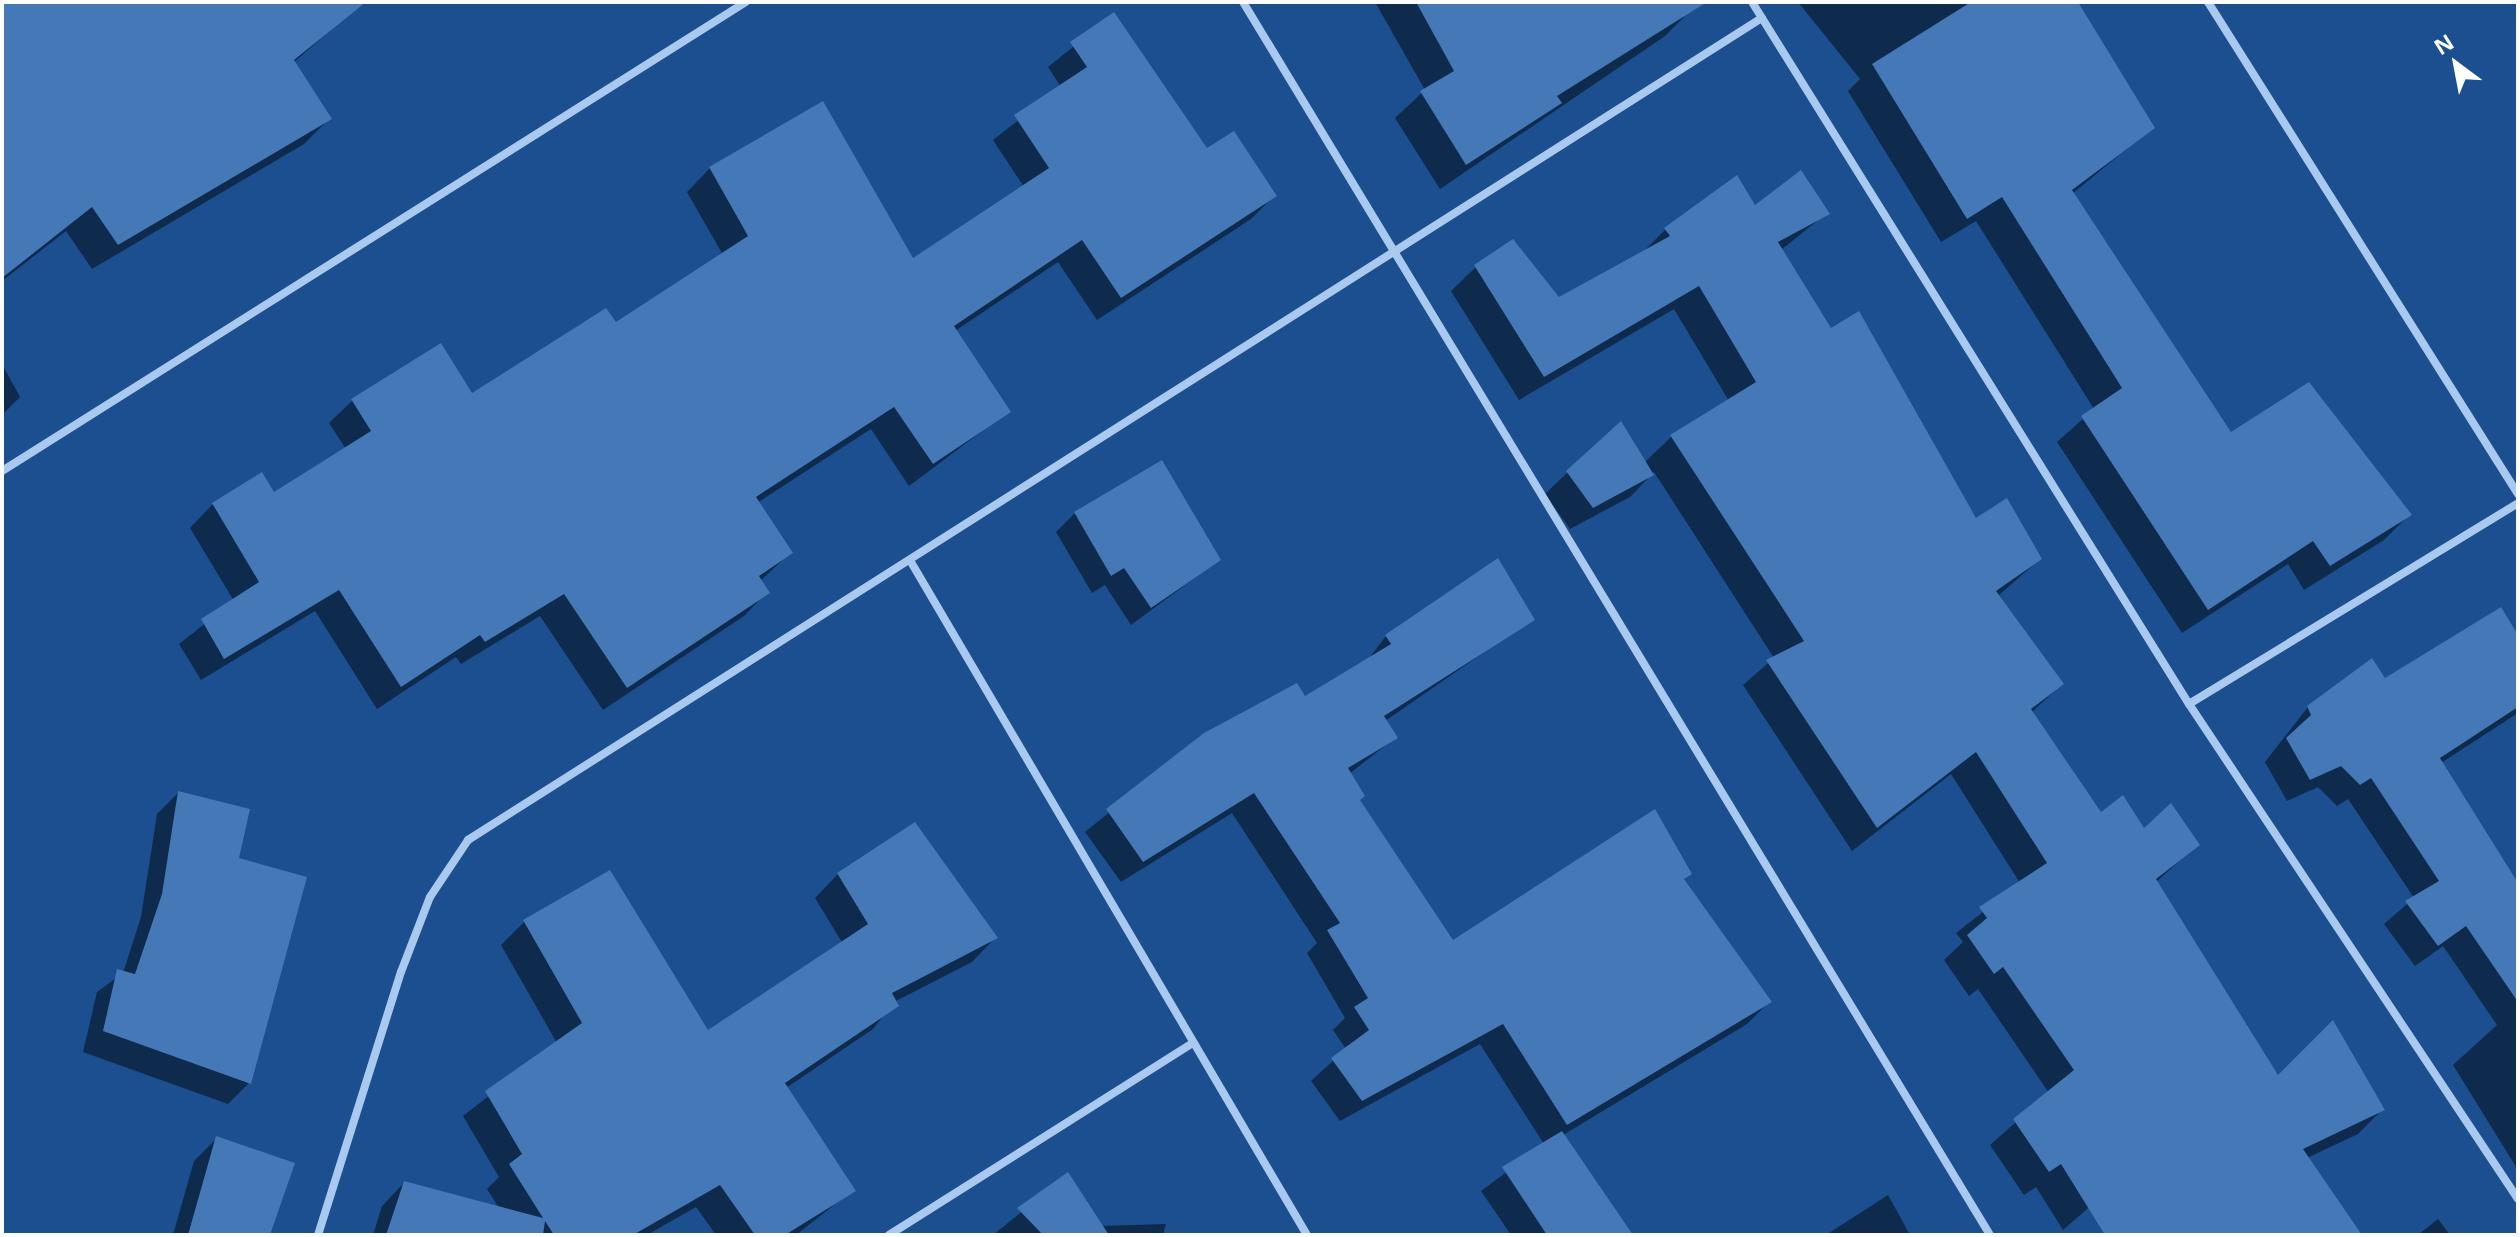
<!DOCTYPE html>
<style>
body{margin:0}
#map{position:relative;width:2520px;height:1237px;overflow:hidden;background:#1b4f8f;font-family:"Noto Sans",sans-serif}
div>[style]{position:absolute}
.shadow>*{inset:0;background:#0007}
.building>*{inset:0;background:#4478b7}
.minor>*{height:8px;margin:-4px;padding:0 4px;transform-origin:4px;border-radius:4px;background:#a9c9ee}
span{translate:-50% -50%;white-space:nowrap;text-align:center;line-height:1.15;-webkit-text-stroke:7px #1b4f8f;paint-order:stroke}
.frame{position:absolute;inset:0;border:4px solid #fff;pointer-events:none}
.north{position:absolute;left:2416px;top:24px;width:80px;height:80px;-webkit-text-stroke:6px #1b4f8f;paint-order:stroke;rotate:328deg;font-size:22px;font-weight:700;line-height:32px;text-align:center;color:#fff}
.north::after{content:'';display:block;margin:auto;width:28px;height:36px;background:#fff;clip-path:polygon(50% 0,100% 100%,50% 72%,0 100%)}
</style>
<div id="map">
<div class="shadow">
<div style="clip-path:polygon(2px 2px,354px 2px,357px 7px,293px 63px,329px 119px,304px 144px,92px 269px,66px 231px,2px 281px)"></div>
<div style="clip-path:polygon(1375px 2px,1686px 2px,1691px 10px,1665px 36px,1440px 189px,1395px 118px,1425px 90px)"></div>
<div style="clip-path:polygon(1798px 2px,2076px 2px,2152px 128px,2072px 194px,2231px 435px,2409px 515px,2384px 540px,2304px 590px,2288px 564px,2182px 633px,2057px 442px,2094px 409px,1976px 221px,1941px 242px,1848px 91px,1860px 79px)"></div>
<div style="clip-path:polygon(1113px 15px,1207px 151px,1274px 196px,1251px 219px,1097px 320px,1058px 262px,955px 331px,1009px 411px,909px 486px,871px 429px,757px 503px,790px 553px,760px 581px,767px 592px,744px 616px,603px 710px,540px 616px,461px 664px,456px 657px,377px 709px,315px 611px,201px 680px,179px 644px,234px 601px,190px 528px,213px 504px,274px 494px,346px 449px,329px 423px,353px 400px,472px 396px,615px 324px,723px 255px,687px 192px,710px 168px,913px 261px,1024px 187px,993px 140px,1061px 87px,1048px 67px)"></div>
<div style="clip-path:polygon(1755px 207px,1827px 213px,1781px 250px,1830px 330px,1975px 521px,2040px 559px,1998px 596px,2062px 684px,2031px 713px,2101px 815px,2197px 845px,2155px 883px,2278px 1078px,2383px 1109px,2358px 1134px,2307px 1158px,2359px 1235px,2125px 1235px,2102px 1196px,2063px 1230px,2036px 1187px,2024px 1195px,1990px 1145px,2049px 1093px,1978px 989px,1969px 996px,1944px 960px,1963px 942px,1956px 933px,2020px 883px,1951px 774px,1852px 851px,1743px 685px,1774px 658px,1654px 472px,1630px 497px,1570px 529px,1545px 494px,1568px 472px,1644px 463px,1671px 437px,1729px 401px,1674px 309px,1519px 400px,1451px 291px,1476px 267px,1558px 300px,1641px 254px,1666px 229px)"></div>
<div style="clip-path:polygon(2px 364px,20px 397px,2px 415px)"></div>
<div style="clip-path:polygon(1075px 513px,1219px 560px,1131px 625px,1105px 585px,1092px 593px,1056px 532px)"></div>
<div style="clip-path:polygon(1532px 619px,1385px 721px,1395px 738px,1349px 774px,1358px 801px,1453px 942px,1689px 874px,1683px 880px,1769px 1002px,1747px 1024px,1563px 1135px,1631px 1235px,1511px 1235px,1481px 1191px,1544px 1144px,1480px 1044px,1340px 1121px,1311px 1081px,1346px 1049px,1333px 1030px,1345px 1018px,1307px 953px,1317px 943px,1232px 813px,1121px 882px,1085px 832px,1205px 735px,1304px 698px,1367px 661px,1386px 636px)"></div>
<div style="clip-path:polygon(2518px 639px,2518px 713px,2441px 763px,2518px 889px,2518px 1170px,2453px 1065px,2497px 1025px,2443px 946px,2415px 966px,2384px 924px,2414px 898px,2348px 799px,2337px 806px,2318px 787px,2287px 801px,2265px 762px,2308px 707px)"></div>
<div style="clip-path:polygon(178px 793px,236px 859px,249px 1083px,228px 1104px,83px 1052px,97px 992px,123px 973px,141px 917px,157px 814px)"></div>
<div style="clip-path:polygon(838px 874px,995px 938px,972px 962px,894px 1002px,873px 1029px,786px 1088px,853px 1190px,796px 1235px,716px 1235px,696px 1207px,647px 1235px,516px 1235px,487px 1189px,499px 1177px,463px 1116px,557px 1043px,501px 945px,524px 922px,707px 1033px,843px 944px,815px 898px)"></div>
<div style="clip-path:polygon(216px 1139px,268px 1235px,173px 1235px,194px 1161px)"></div>
<div style="clip-path:polygon(1067px 1175px,1100px 1226px,1166px 1224px,1163px 1235px,993px 1235px)"></div>
<div style="clip-path:polygon(404px 1183px,464px 1235px,373px 1235px,382px 1206px)"></div>
<div style="clip-path:polygon(1888px 1195px,1910px 1235px,1827px 1235px,1829px 1233px)"></div>
<div style="clip-path:polygon(2438px 1219px,2450px 1235px,2418px 1235px)"></div>
</div>
<div class="building">
<div style="clip-path:polygon(2px 2px,366px 2px,294px 60px,332px 119px,118px 245px,92px 207px,2px 278px)"></div>
<div style="clip-path:polygon(1416px 2px,1707px 2px,1557px 96px,1562px 103px,1466px 165px,1420px 91px,1454px 71px)"></div>
<div style="clip-path:polygon(1971px 2px,2078px 2px,2155px 128px,2072px 190px,2231px 432px,2309px 382px,2412px 515px,2330px 566px,2313px 541px,2208px 610px,2081px 416px,2122px 388px,2002px 197px,1967px 219px,1872px 64px)"></div>
<div style="clip-path:polygon(1114px 12px,1207px 148px,1234px 131px,1277px 196px,1121px 298px,1082px 240px,954px 326px,1011px 412px,933px 464px,894px 407px,756px 497px,793px 553px,759px 576px,770px 593px,627px 688px,564px 594px,485px 642px,480px 635px,401px 687px,339px 590px,224px 659px,201px 619px,259px 582px,212px 503px,262px 472px,274px 492px,371px 431px,351px 399px,441px 343px,472px 393px,606px 308px,616px 322px,748px 236px,709px 167px,823px 101px,913px 258px,1049px 168px,1014px 115px,1087px 67px,1070px 42px)"></div>
<div style="clip-path:polygon(1801px 170px,1830px 214px,1778px 242px,1831px 328px,1859px 311px,1976px 518px,2007px 498px,2042px 559px,1996px 591px,2064px 684px,2031px 709px,2101px 812px,2123px 795px,2144px 828px,2171px 803px,2200px 845px,2156px 879px,2278px 1075px,2333px 1020px,2385px 1110px,2303px 1149px,2362px 1235px,2105px 1235px,2061px 1164px,2049px 1172px,2013px 1119px,2074px 1070px,2003px 967px,1994px 974px,1967px 935px,1987px 918px,1979px 907px,2047px 863px,1976px 752px,1877px 828px,1766px 660px,1804px 641px,1670px 435px,1756px 382px,1699px 286px,1544px 377px,1474px 265px,1513px 239px,1559px 297px,1670px 236px,1664px 228px,1737px 175px,1755px 205px)"></div>
<div style="clip-path:polygon(1621px 421px,1654px 475px,1593px 508px,1566px 471px)"></div>
<div style="clip-path:polygon(1162px 460px,1221px 560px,1151px 608px,1124px 568px,1111px 576px,1074px 512px)"></div>
<div style="clip-path:polygon(1498px 558px,1535px 620px,1384px 716px,1398px 738px,1348px 768px,1365px 796px,1360px 800px,1453px 940px,1655px 809px,1692px 874px,1684px 879px,1772px 1002px,1567px 1125px,1503px 1024px,1362px 1101px,1331px 1058px,1369px 1030px,1354px 1007px,1368px 998px,1327px 930px,1340px 923px,1254px 793px,1143px 862px,1106px 809px,1204px 733px,1297px 683px,1305px 696px,1391px 644px,1385px 635px)"></div>
<div style="clip-path:polygon(2501px 607px,2518px 635px,2518px 707px,2440px 758px,2518px 883px,2518px 1002px,2466px 926px,2438px 946px,2405px 901px,2439px 881px,2371px 778px,2360px 785px,2341px 766px,2310px 780px,2286px 738px,2311px 715px,2307px 706px,2372px 658px,2385px 678px)"></div>
<div style="clip-path:polygon(178px 791px,250px 809px,239px 858px,307px 877px,251px 1084px,103px 1031px,117px 969px,135px 974px,162px 894px)"></div>
<div style="clip-path:polygon(915px 822px,998px 938px,892px 993px,899px 1006px,785px 1083px,856px 1191px,785px 1235px,755px 1235px,720px 1185px,633px 1235px,554px 1235px,545px 1221px,543px 1235px,386px 1235px,404px 1181px,543px 1218px,509px 1164px,522px 1154px,485px 1091px,582px 1023px,523px 920px,610px 870px,708px 1030px,868px 924px,837px 873px)"></div>
<div style="clip-path:polygon(1562px 1131px,1633px 1235px,1547px 1235px,1502px 1167px)"></div>
<div style="clip-path:polygon(216px 1136px,295px 1163px,270px 1235px,188px 1235px)"></div>
<div style="clip-path:polygon(1068px 1172px,1109px 1235px,1043px 1235px,1017px 1208px)"></div>
</div>
<div class="minor">
<div style="left:1243px;top:2px;width:1442px;rotate:58.79deg"></div>
<div style="left:1752px;top:2px;width:827px;rotate:58.1deg"></div>
<div style="left:2189px;top:704px;width:594px;rotate:56.39deg"></div>
<div style="left:2208px;top:2px;width:582px;rotate:57.79deg"></div>
<div style="left:2px;top:471px;width:879px;rotate:-32.23deg"></div>
<div style="left:911px;top:562px;width:781px;rotate:59.53deg"></div>
<div style="left:2189px;top:704px;width:386px;rotate:-31.4deg"></div>
<div style="left:318px;top:1235px;width:276px;rotate:-72.5deg"></div>
<div style="left:401px;top:972px;width:80px;rotate:-68.9deg"></div>
<div style="left:430px;top:897px;width:69px;rotate:-56.3deg"></div>
<div style="left:468px;top:840px;width:1533px;rotate:-32.43deg"></div>
<div style="left:889px;top:1235px;width:360px;rotate:-32.3deg"></div>
</div>
<div class="frame"></div>
<div class="north">N</div>
</div>
